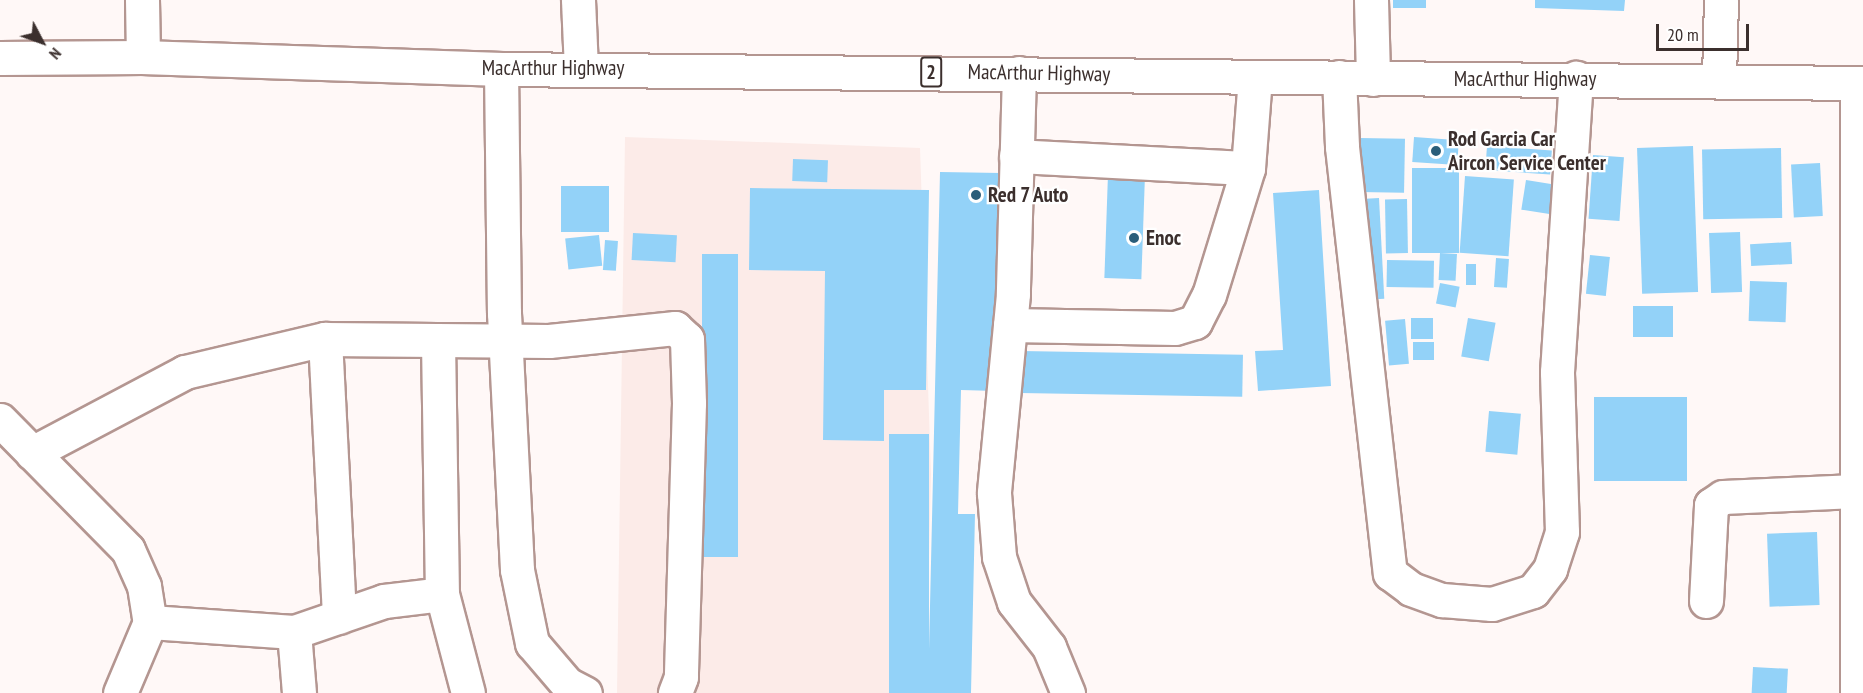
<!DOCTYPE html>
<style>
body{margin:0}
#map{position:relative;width:1863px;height:693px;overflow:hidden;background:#fff8f7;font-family:"PT Sans Narrow",sans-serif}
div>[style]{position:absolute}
.built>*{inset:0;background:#fcebe8}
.building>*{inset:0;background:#93d2f8;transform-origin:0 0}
.roads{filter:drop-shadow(2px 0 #b49691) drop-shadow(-2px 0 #b49691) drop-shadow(0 2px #b49691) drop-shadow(0 -2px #b49691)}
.minor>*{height:33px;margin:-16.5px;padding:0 16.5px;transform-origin:16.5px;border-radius:16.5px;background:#fff}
.highway>*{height:33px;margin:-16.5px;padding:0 16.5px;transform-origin:16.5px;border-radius:16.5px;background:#fff}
.dots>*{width:16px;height:16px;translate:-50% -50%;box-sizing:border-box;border:3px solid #fff;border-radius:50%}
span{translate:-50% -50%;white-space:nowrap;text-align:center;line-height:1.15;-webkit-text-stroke:4.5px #fff;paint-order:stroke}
.shield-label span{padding:2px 4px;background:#fff;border:2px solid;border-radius:4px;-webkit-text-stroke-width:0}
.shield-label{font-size:20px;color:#3b2f2d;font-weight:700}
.street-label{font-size:21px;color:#3b2f2d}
.poi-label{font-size:21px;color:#3b2f2d;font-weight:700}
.left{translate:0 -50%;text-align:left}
.north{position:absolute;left:12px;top:12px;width:60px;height:60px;-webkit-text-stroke:4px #fff;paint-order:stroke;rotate:131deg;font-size:16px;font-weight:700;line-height:24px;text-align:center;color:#3b2f2d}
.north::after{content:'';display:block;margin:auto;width:21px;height:27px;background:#3b2f2d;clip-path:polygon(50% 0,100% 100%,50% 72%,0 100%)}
.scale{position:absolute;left:1656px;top:24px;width:93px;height:27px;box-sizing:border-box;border:3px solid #3b2f2d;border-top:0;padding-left:8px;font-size:18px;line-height:21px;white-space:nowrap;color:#3b2f2d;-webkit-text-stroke:4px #fff;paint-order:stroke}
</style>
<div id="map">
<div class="built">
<div style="clip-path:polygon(625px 137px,920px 148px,931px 474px,926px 693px,617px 693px)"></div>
</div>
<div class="building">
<div style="left:1393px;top:0;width:33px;height:8px"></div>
<div style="clip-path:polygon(1535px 0,1625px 0,1624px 11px,1535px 8px)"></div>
<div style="left:1414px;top:137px;width:45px;height:25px;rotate:4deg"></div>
<div style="left:1360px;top:138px;width:45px;height:54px;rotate:1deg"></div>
<div style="left:1487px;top:146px;width:65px;height:24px;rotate:4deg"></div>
<div style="left:1693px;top:146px;width:146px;height:56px;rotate:88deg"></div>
<div style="left:1781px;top:148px;width:70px;height:79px;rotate:89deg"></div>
<div style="left:1593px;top:155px;width:31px;height:64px;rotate:4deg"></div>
<div style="left:793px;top:159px;width:35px;height:22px;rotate:2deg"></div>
<div style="left:1820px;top:163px;width:53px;height:29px;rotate:87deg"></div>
<div style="left:1412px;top:168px;width:47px;height:85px"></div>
<div style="clip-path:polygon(940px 172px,1001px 173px,996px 391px,961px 390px,958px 514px,975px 514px,971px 693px,928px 693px)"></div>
<div style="left:1108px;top:174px;width:37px;height:104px;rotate:2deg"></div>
<div style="left:1465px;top:176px;width:49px;height:77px;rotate:4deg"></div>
<div style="left:1526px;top:180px;width:30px;height:30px;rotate:9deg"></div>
<div style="left:609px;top:186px;width:46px;height:48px;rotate:90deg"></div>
<div style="clip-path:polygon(750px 188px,929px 190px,926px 390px,884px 390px,884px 441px,823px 440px,825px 271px,749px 270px)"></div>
<div style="clip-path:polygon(1319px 190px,1331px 386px,1258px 391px,1255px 351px,1283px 350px,1273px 193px)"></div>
<div style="left:1379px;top:198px;width:101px;height:18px;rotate:87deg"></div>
<div style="left:1407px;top:199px;width:54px;height:22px;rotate:89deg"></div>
<div style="left:1740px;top:232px;width:60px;height:31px;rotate:88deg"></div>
<div style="left:633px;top:233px;width:44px;height:27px;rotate:3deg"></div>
<div style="left:599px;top:235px;width:31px;height:34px;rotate:84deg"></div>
<div style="left:605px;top:240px;width:13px;height:30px;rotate:4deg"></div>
<div style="left:1791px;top:242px;width:22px;height:41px;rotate:87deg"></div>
<div style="left:1440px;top:253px;width:17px;height:27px;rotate:3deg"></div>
<div style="left:702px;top:254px;width:36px;height:303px"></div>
<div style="left:1590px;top:255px;width:20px;height:39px;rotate:6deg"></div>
<div style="left:1496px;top:258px;width:13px;height:29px;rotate:4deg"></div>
<div style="left:1387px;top:260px;width:47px;height:27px;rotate:1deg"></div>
<div style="left:1466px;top:264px;width:10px;height:21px"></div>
<div style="left:1750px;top:281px;width:37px;height:40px;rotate:2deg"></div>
<div style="left:1440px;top:283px;width:20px;height:21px;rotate:11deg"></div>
<div style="left:1633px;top:306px;width:40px;height:31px"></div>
<div style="left:1411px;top:318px;width:22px;height:21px"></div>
<div style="left:1468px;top:318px;width:28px;height:39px;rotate:10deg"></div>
<div style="left:1405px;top:319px;width:45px;height:20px;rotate:85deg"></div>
<div style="left:1413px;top:342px;width:21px;height:18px"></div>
<div style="left:1021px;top:351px;width:222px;height:42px;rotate:1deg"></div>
<div style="left:1594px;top:397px;width:93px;height:84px"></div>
<div style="left:1489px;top:411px;width:32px;height:41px;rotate:5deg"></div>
<div style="left:889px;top:434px;width:40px;height:259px"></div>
<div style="left:1817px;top:532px;width:73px;height:50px;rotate:88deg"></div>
<div style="left:1753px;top:667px;width:35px;height:26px;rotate:3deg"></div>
</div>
<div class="roads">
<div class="minor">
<div style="left:142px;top:0;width:57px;rotate:89deg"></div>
<div style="left:578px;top:0;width:68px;rotate:87.5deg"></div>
<div style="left:1371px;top:0;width:79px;rotate:88.5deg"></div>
<div style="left:501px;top:69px;width:244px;rotate:89.3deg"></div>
<div style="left:504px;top:313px;width:257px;rotate:87.1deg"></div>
<div style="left:517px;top:570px;width:75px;rotate:78.4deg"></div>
<div style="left:532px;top:643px;width:54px;rotate:49.5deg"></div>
<div style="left:567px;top:684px;width:20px;rotate:27deg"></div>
<div style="left:1019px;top:73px;width:221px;rotate:91.6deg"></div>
<div style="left:1013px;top:294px;width:200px;rotate:95.5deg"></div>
<div style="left:994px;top:493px;width:64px;rotate:85.5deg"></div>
<div style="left:999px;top:557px;width:47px;rotate:71.6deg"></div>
<div style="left:1014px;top:602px;width:57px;rotate:52.1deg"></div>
<div style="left:1049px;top:647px;width:50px;rotate:67.6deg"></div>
<div style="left:1339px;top:77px;width:70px;rotate:87.5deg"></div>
<div style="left:1342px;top:147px;width:429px;rotate:83.6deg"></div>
<div style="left:1390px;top:573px;width:26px;rotate:37deg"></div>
<div style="left:1411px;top:589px;width:33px;rotate:20deg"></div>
<div style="left:1442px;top:600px;width:50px;rotate:4.6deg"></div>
<div style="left:1492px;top:604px;width:43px;rotate:-17.6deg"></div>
<div style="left:1533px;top:591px;width:28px;rotate:-52deg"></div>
<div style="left:1550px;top:569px;width:39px;rotate:-72deg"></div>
<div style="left:1562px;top:532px;width:160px;rotate:-91.8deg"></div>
<div style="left:1557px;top:372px;width:295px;rotate:-86.3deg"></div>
<div style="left:1719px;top:80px;width:80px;rotate:-88.6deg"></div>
<div style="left:1857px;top:83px;width:610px;rotate:90deg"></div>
<div style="left:1016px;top:156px;width:232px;rotate:3deg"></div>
<div style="left:1010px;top:325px;width:165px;rotate:1deg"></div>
<div style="left:1175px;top:328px;width:21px;rotate:-17deg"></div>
<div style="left:1195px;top:322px;width:30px;rotate:-63deg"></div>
<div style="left:1209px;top:295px;width:133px;rotate:-72.9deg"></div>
<div style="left:1248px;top:168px;width:91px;rotate:-85.6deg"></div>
<div style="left:325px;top:339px;width:278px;rotate:87.1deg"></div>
<div style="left:438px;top:341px;width:253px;rotate:89.1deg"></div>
<div style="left:442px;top:594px;width:102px;rotate:75.3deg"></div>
<div style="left:0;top:420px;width:182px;rotate:45.4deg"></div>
<div style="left:128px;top:550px;width:39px;rotate:66deg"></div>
<div style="left:144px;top:586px;width:36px;rotate:81deg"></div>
<div style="left:150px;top:622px;width:77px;rotate:112.9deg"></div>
<div style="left:32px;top:453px;width:173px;rotate:-27.9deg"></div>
<div style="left:185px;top:372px;width:144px;rotate:-13.3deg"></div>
<div style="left:325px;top:339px;width:224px;rotate:0.5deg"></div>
<div style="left:549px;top:341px;width:127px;rotate:-5.9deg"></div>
<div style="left:675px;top:328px;width:16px;rotate:43deg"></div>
<div style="left:687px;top:339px;width:64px;rotate:88.2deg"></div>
<div style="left:689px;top:403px;width:274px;rotate:91.7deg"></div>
<div style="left:681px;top:677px;width:17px;rotate:111deg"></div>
<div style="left:1706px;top:601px;width:96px;rotate:-87deg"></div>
<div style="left:1711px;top:505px;width:14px;rotate:-34deg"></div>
<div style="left:1723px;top:497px;width:132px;rotate:-2.6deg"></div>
<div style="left:150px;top:622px;width:144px;rotate:4deg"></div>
<div style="left:294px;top:632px;width:95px;rotate:-19deg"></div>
<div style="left:384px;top:601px;width:58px;rotate:-6.9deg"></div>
<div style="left:294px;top:632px;width:61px;rotate:85.3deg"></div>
</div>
<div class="highway">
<div style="left:0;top:58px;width:143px;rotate:-0.4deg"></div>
<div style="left:143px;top:57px;width:358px;rotate:1.9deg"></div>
<div style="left:501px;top:69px;width:1362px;rotate:0.59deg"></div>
</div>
</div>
<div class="dots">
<div style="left:1436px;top:151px;background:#2a5e7a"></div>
<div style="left:976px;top:195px;background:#2a5e7a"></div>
<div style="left:1134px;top:238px;background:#2a5e7a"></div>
</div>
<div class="shield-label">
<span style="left:931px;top:72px">2</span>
</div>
<div class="street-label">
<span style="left:553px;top:68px">MacArthur Highway</span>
<span style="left:1039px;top:73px;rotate:1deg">MacArthur Highway</span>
<span style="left:1525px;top:79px">MacArthur Highway</span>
</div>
<div class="poi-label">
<span class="left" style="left:1448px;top:151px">Rod Garcia Car<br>Aircon Service Center</span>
<span class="left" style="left:988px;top:195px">Red 7 Auto</span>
<span class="left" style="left:1146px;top:238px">Enoc</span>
</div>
<div class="north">N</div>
<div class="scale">20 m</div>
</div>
